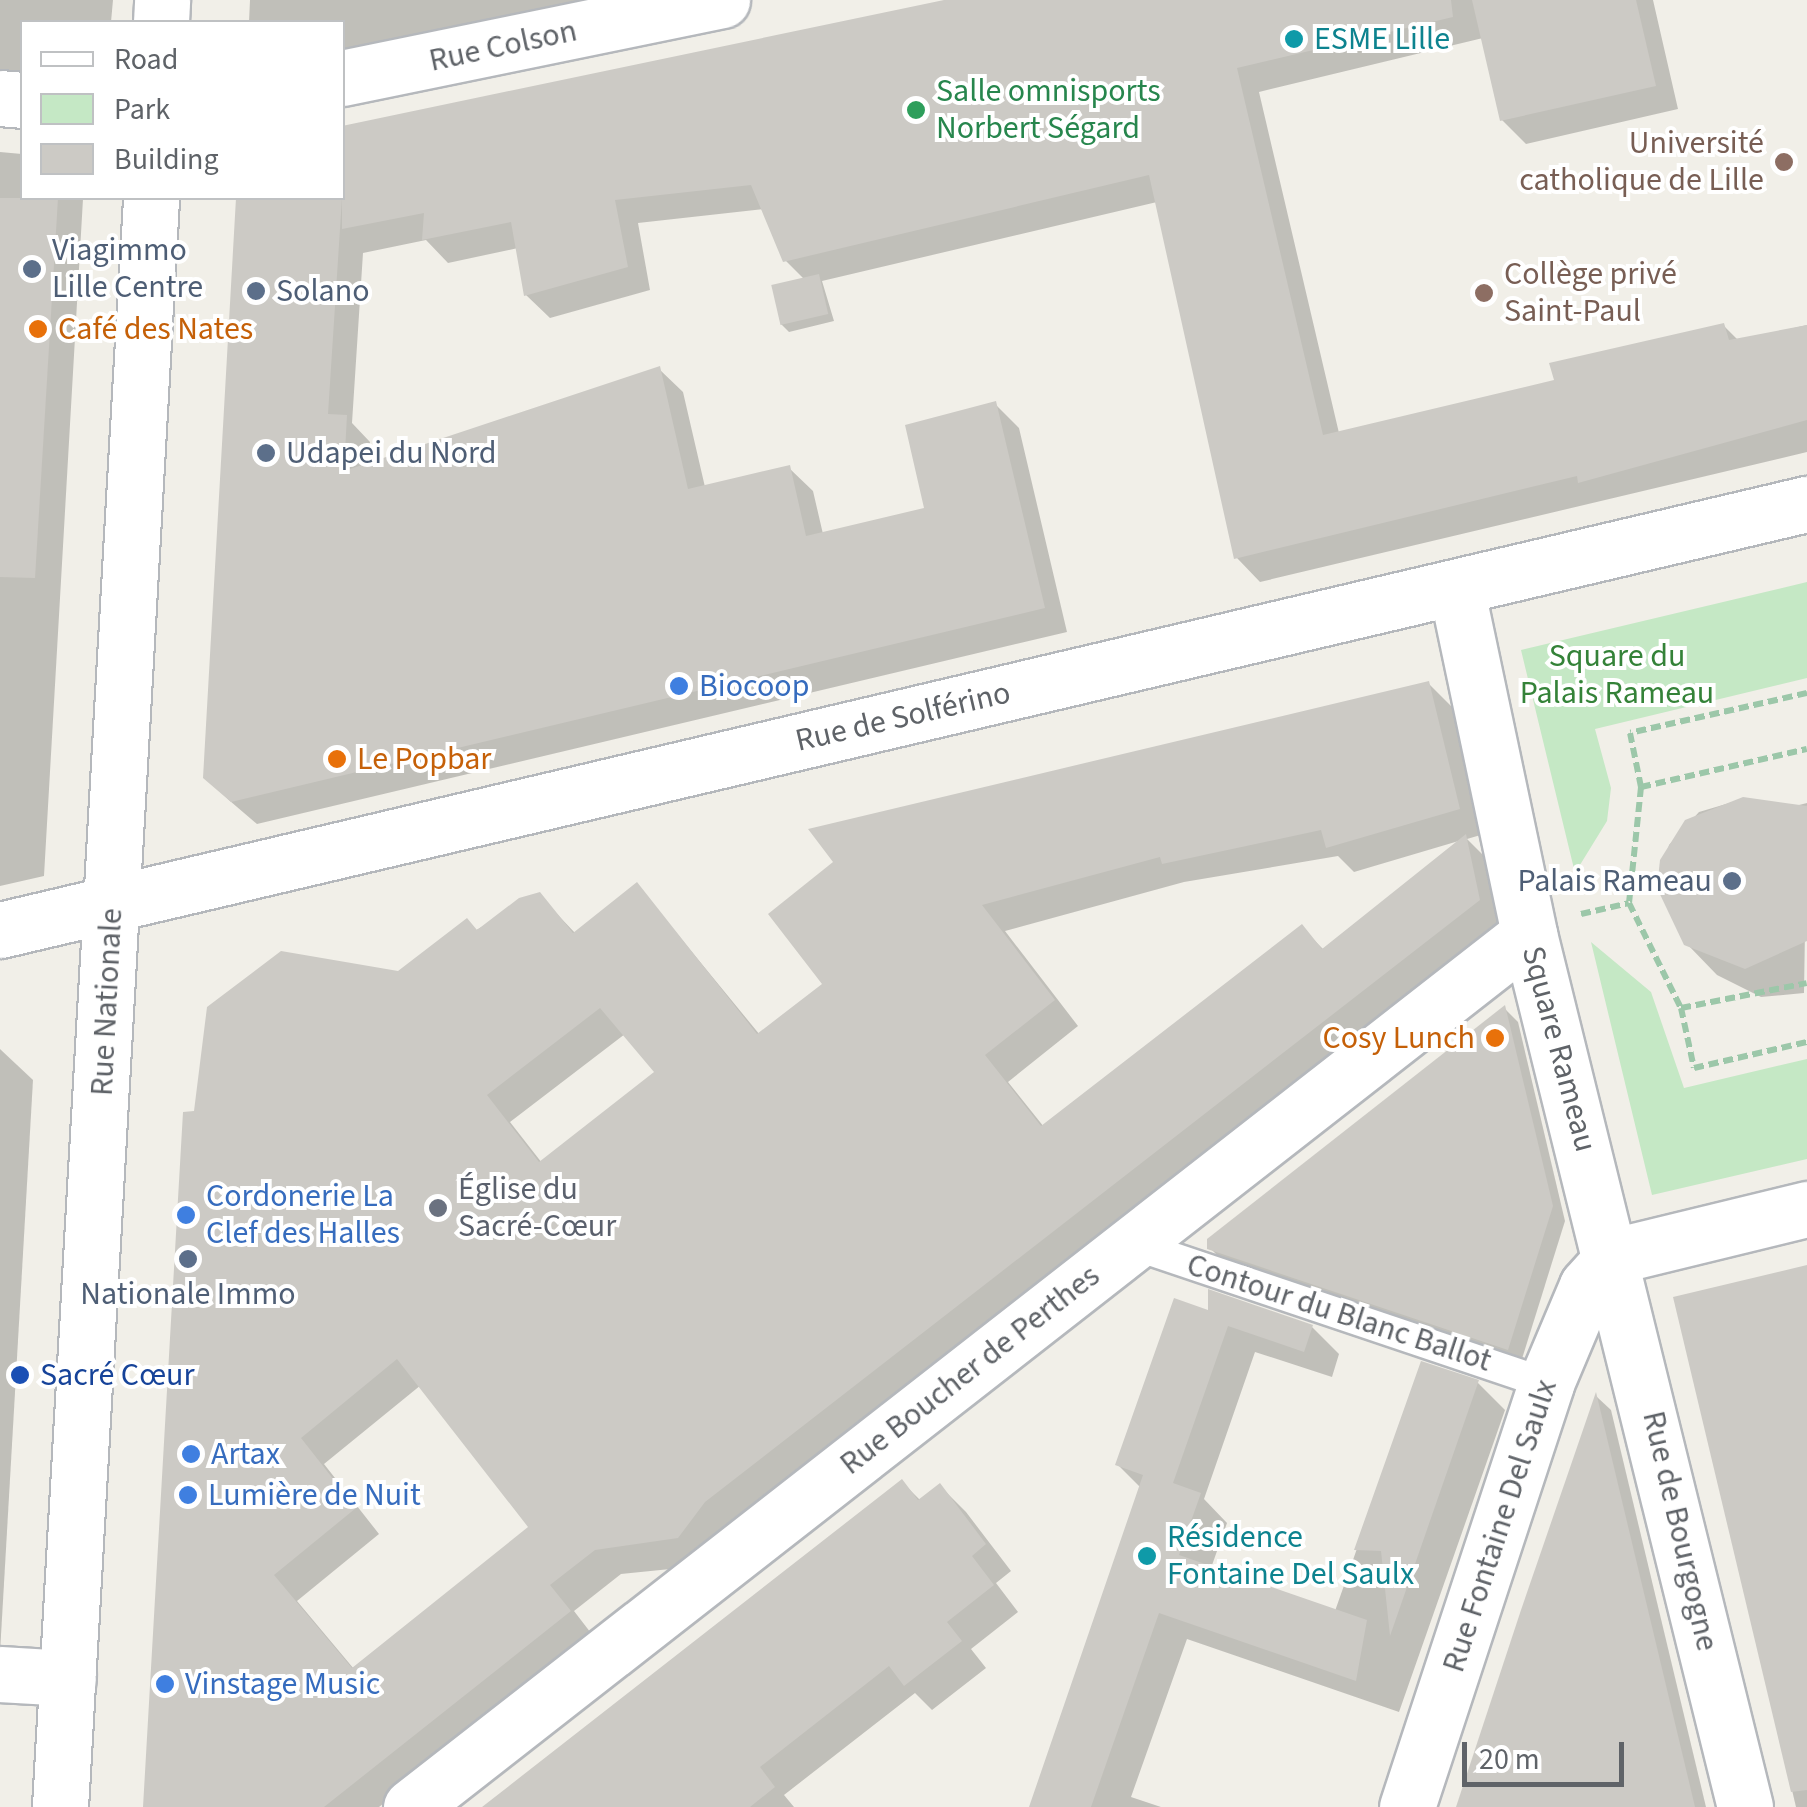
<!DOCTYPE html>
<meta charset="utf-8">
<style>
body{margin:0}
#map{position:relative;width:1807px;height:1807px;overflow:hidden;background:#f1efe8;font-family:"Source Sans 3",sans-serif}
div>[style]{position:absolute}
.green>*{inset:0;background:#c5e8c5}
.shadow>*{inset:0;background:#0003}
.building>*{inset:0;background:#cccac5;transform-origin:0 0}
.path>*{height:6px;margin-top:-3px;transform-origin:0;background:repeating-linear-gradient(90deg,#9cc7a9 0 10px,transparent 0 15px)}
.roads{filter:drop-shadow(2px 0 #b5b8bc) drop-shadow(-2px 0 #b5b8bc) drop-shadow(0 2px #b5b8bc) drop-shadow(0 -2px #b5b8bc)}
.lane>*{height:30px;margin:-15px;padding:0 15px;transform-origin:15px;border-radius:15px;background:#fff}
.street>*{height:55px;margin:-27.5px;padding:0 27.5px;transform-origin:27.5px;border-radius:27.5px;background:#fff}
.secondary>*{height:55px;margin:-27.5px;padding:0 27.5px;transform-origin:27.5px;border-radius:27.5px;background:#fff}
.dots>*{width:28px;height:28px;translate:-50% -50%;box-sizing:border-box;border:5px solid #fff;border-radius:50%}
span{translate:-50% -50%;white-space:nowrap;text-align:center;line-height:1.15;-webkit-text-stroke:8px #fff;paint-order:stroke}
.culture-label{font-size:32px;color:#0d838f}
.left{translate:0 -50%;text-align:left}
.street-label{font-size:32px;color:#5f6368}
.leisure-label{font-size:32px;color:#27864d}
.education-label{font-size:32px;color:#785e54}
.right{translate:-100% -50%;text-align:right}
.service-label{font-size:32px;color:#4e5e75}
.food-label{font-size:32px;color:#c56008}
.park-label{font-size:32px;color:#348238}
.shop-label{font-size:32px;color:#366cbe}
.worship-label{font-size:32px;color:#5b616d}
.transit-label{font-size:32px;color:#164399}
.legend{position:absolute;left:20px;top:20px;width:325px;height:180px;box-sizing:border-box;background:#fff;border:2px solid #bfc1c3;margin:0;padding:12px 18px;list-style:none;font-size:30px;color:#5f6368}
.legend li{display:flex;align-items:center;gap:20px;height:50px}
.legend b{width:50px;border:2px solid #bfc1c3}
.scale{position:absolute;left:1462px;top:1742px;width:162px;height:45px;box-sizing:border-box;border:5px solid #5f6368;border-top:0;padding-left:12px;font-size:30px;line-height:35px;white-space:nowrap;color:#5f6368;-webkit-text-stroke:8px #fff;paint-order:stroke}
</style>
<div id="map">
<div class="green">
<div style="clip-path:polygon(1807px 582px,1807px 678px,1595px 729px,1611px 788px,1607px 821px,1575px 873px,1521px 650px)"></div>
<div style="clip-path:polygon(1591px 942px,1651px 992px,1684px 1088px,1807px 1059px,1807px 1159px,1652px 1195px)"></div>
</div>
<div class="shadow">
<div style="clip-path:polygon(0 0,113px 0,111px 22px,22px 22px,22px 92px,0 91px)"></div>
<div style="clip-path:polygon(250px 0,624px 0,342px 57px,342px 22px,249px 22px)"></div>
<div style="clip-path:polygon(955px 0,1653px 0,1678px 109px,1526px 144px,1502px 120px,1483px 38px,1259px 92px,1339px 433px,1557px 382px,1724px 326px,1739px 341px,1807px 325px,1807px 452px,1260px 582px,1237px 558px,1157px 202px,822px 281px,834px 321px,789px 332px,781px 324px,805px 280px,785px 260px,764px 209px,638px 223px,650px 290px,550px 318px,526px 295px,518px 248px,448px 263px,426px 240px,363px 253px,352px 423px,370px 442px,368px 466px,659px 369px,683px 392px,705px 487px,789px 468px,813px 491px,823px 534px,927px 510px,995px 404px,1019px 428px,1067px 632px,257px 824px,230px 801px,205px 777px,239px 198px,342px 198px)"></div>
<div style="clip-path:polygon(0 152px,22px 154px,22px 198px,83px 199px,44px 876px,0 886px)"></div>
<div style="clip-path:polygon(evenodd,1429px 684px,1454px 709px,1484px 834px,1467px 839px,1490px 862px,1504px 926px,700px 1566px,621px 1574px,574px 1611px,594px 1637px,379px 1807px,146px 1807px,196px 1114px,399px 973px,539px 895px,576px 934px,637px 885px,760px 1035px,826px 984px,771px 915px,1429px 684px,1462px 840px,1324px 950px,1302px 928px,1044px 1127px,1008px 1082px,1078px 1026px,1005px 931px,1184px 882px,1338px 856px,1354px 872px,1462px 840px,1429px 684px,625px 1034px,658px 1072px,542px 1163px,510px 1122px,625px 1034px,1429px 684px,421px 1385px,531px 1528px,354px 1669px,297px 1601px,379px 1534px,324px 1464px,421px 1385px)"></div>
<div style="clip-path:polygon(1743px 799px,1783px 809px,1807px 803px,1804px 993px,1761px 997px,1717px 975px,1686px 943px,1660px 888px,1669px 845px,1699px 812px)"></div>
<div style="clip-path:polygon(1505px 1009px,1518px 1022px,1565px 1221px,1521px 1362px,1224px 1262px,1210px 1248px)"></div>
<div style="clip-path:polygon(0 1049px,33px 1080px,0 1653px)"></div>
<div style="clip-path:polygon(1807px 1268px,1807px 1807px,1796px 1807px,1676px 1299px)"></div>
<div style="clip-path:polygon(1211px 1314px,1312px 1327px,1339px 1354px,1332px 1377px,1255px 1352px,1204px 1499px,1227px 1523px,1211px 1568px,1335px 1611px,1422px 1364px,1477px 1382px,1505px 1410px,1399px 1712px,1187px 1639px,1131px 1797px,1161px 1807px,1031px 1807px,1141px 1488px,1118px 1465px)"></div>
<div style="clip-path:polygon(1597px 1397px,1611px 1410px,1706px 1807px,1460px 1807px)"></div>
<div style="clip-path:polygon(902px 1482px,921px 1501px,940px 1486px,966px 1512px,1011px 1571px,996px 1583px,1018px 1612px,971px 1649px,986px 1668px,932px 1710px,915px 1693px,784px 1795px,794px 1807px,485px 1807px)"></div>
</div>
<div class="building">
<div style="clip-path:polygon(944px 0,1451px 0,1453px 17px,1237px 68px,1323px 435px,1554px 380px,1549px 363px,1724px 323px,1729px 340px,1807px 325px,1807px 420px,1578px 483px,1577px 476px,1234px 559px,1149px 175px,783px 262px,751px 185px,615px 200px,628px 267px,524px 296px,511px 222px,422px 240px,424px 213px,342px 229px,342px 126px)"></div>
<div style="clip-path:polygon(1472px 0,1636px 0,1656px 86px,1500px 121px)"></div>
<div style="clip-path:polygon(0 198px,58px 198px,35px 578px,0 577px)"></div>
<div style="clip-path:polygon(236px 198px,342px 198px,328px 414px,347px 415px,344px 471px,660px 366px,688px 489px,790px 465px,806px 536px,924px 508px,905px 425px,996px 401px,1045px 608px,231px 802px,203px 778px)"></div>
<div style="left:819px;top:274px;width:41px;height:49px;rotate:77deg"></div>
<div style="clip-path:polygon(evenodd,1429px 681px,1460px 809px,1326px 848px,1321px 830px,1162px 864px,1160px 857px,982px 905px,1055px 1000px,985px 1055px,1041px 1126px,1302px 924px,1322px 949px,1466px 834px,1480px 900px,705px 1502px,678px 1538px,595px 1550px,550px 1585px,571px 1611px,324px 1807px,143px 1807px,183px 1112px,194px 1111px,207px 1007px,281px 951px,398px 971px,467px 918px,477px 930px,519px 898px,540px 892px,573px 933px,637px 882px,757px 1034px,822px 984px,768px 914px,833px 862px,808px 829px,1429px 681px,600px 1008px,654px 1072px,539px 1162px,487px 1095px,600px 1008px,1429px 681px,397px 1359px,528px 1527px,352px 1668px,274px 1575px,356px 1508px,301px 1438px,397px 1359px)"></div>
<div style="clip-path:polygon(1743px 797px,1807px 806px,1807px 941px,1745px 969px,1684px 945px,1657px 888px,1660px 860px,1685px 820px)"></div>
<div style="clip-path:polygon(1505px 1005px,1553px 1206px,1508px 1350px,1207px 1249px,1207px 1239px)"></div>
<div style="clip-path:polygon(1807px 1265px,1807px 1790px,1791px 1792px,1673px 1297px)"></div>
<div style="clip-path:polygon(1208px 1289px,1313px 1325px,1304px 1352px,1228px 1326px,1173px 1483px,1201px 1493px,1179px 1555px,1367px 1620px,1356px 1681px,1159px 1613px,1091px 1807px,1029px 1807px,1143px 1475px,1115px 1465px,1174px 1298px,1208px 1310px)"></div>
<div style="clip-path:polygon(1421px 1361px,1479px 1380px,1390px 1636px,1381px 1551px,1354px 1550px)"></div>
<div style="clip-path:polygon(1596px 1392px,1695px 1807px,1456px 1807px,1521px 1610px)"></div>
<div style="clip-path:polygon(902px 1479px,918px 1500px,940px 1483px,986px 1544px,972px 1556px,994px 1585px,947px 1622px,962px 1641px,904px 1686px,889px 1666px,760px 1767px,775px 1787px,750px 1807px,482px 1807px)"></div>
</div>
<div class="path">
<div style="left:1807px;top:693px;width:181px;rotate:167.3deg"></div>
<div style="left:1630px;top:733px;width:55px;rotate:78.5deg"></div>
<div style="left:1641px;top:787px;width:117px;rotate:95.9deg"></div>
<div style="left:1629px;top:903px;width:117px;rotate:63.7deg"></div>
<div style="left:1681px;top:1008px;width:61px;rotate:77.8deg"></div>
<div style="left:1694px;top:1068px;width:116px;rotate:-13deg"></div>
<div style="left:1641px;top:787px;width:170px;rotate:-12.9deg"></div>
<div style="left:1581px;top:914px;width:49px;rotate:-12.9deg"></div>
<div style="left:1681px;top:1008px;width:128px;rotate:-11.2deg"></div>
</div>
<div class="roads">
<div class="lane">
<div style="left:1132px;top:1244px;width:437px;rotate:18.6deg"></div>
</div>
<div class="street">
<div style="left:342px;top:78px;width:388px;rotate:-11.6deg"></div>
<div style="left:0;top:98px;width:22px;rotate:5deg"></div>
<div style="left:1456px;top:587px;width:355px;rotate:78.1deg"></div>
<div style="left:1529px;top:934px;width:899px;rotate:76.1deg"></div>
<div style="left:1614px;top:1256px;width:199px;rotate:-13.7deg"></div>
<div style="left:0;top:1674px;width:68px;rotate:3.4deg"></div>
<div style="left:411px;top:1807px;width:1418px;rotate:-37.98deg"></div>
<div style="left:1407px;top:1807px;width:446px;rotate:-71.8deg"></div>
<div style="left:1546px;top:1383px;width:105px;rotate:-67.1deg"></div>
<div style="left:1587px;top:1286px;width:40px;rotate:-48deg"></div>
</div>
<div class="secondary">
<div style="left:161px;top:22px;width:22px;rotate:-87deg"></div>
<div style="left:0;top:930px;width:1857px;rotate:-13.27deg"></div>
<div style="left:60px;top:1807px;width:1612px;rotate:-86.76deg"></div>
</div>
</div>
<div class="dots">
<div style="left:1294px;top:39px;background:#0f9aa8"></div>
<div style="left:916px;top:110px;background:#2e9e5b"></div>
<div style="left:1784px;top:162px;background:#8d6e63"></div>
<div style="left:32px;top:269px;background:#5c6f8a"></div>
<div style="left:256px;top:291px;background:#5c6f8a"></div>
<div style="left:1484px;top:293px;background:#8d6e63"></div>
<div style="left:38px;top:329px;background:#e8710a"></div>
<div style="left:266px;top:453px;background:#5c6f8a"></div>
<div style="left:679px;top:686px;background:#3f7fe0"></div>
<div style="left:337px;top:759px;background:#e8710a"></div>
<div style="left:1732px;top:881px;background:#5c6f8a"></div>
<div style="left:1495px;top:1038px;background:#e8710a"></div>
<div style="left:438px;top:1208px;background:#6b7280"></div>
<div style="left:186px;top:1215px;background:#3f7fe0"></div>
<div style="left:188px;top:1259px;background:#5c6f8a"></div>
<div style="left:20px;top:1375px;background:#1a4fb4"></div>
<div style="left:191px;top:1454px;background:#3f7fe0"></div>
<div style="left:188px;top:1495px;background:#3f7fe0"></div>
<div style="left:1147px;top:1556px;background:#0f9aa8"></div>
<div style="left:165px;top:1684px;background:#3f7fe0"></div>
</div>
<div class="culture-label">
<span class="left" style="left:1314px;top:39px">ESME Lille</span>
<span class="left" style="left:1167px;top:1556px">Résidence<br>Fontaine Del Saulx</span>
</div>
<div class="street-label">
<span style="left:503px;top:46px;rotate:-12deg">Rue Colson</span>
<span style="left:903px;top:717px;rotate:-13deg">Rue de Solférino</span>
<span style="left:107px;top:1002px;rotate:-87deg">Rue Nationale</span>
<span style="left:1559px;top:1049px;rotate:75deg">Square Rameau</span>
<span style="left:1339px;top:1313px;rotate:18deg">Contour du Blanc Ballot</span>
<span style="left:970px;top:1370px;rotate:-38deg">Rue Boucher de Perthes</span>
<span style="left:1500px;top:1526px;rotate:-72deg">Rue Fontaine Del Saulx</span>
<span style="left:1680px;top:1531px;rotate:77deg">Rue de Bourgogne</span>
</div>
<div class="leisure-label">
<span class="left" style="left:936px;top:110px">Salle omnisports<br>Norbert Ségard</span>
</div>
<div class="education-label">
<span class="right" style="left:1764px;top:162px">Université<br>catholique de Lille</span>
<span class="left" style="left:1504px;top:293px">Collège privé<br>Saint-Paul</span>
</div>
<div class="service-label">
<span class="left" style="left:52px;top:269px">Viagimmo<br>Lille Centre</span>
<span class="left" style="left:276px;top:291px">Solano</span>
<span class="left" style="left:286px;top:453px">Udapei du Nord</span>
<span class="right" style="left:1712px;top:881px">Palais Rameau</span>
<span style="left:188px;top:1294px">Nationale Immo</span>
</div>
<div class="food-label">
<span class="left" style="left:58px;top:329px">Café des Nates</span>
<span class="left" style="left:357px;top:759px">Le Popbar</span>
<span class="right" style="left:1475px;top:1038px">Cosy Lunch</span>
</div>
<div class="park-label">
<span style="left:1617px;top:675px">Square du<br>Palais Rameau</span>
</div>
<div class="shop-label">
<span class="left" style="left:699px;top:686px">Biocoop</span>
<span class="left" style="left:206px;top:1215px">Cordonerie La<br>Clef des Halles</span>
<span class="left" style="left:211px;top:1454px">Artax</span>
<span class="left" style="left:208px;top:1495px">Lumière de Nuit</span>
<span class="left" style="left:185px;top:1684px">Vinstage Music</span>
</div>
<div class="worship-label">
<span class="left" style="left:458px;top:1208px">Église du<br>Sacré-Cœur</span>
</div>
<div class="transit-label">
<span class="left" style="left:40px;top:1375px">Sacré Cœur</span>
</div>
<ul class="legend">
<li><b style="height:12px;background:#fff"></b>Road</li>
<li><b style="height:28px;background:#c5e8c5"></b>Park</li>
<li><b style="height:28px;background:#cccac5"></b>Building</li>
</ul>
<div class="scale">20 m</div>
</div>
